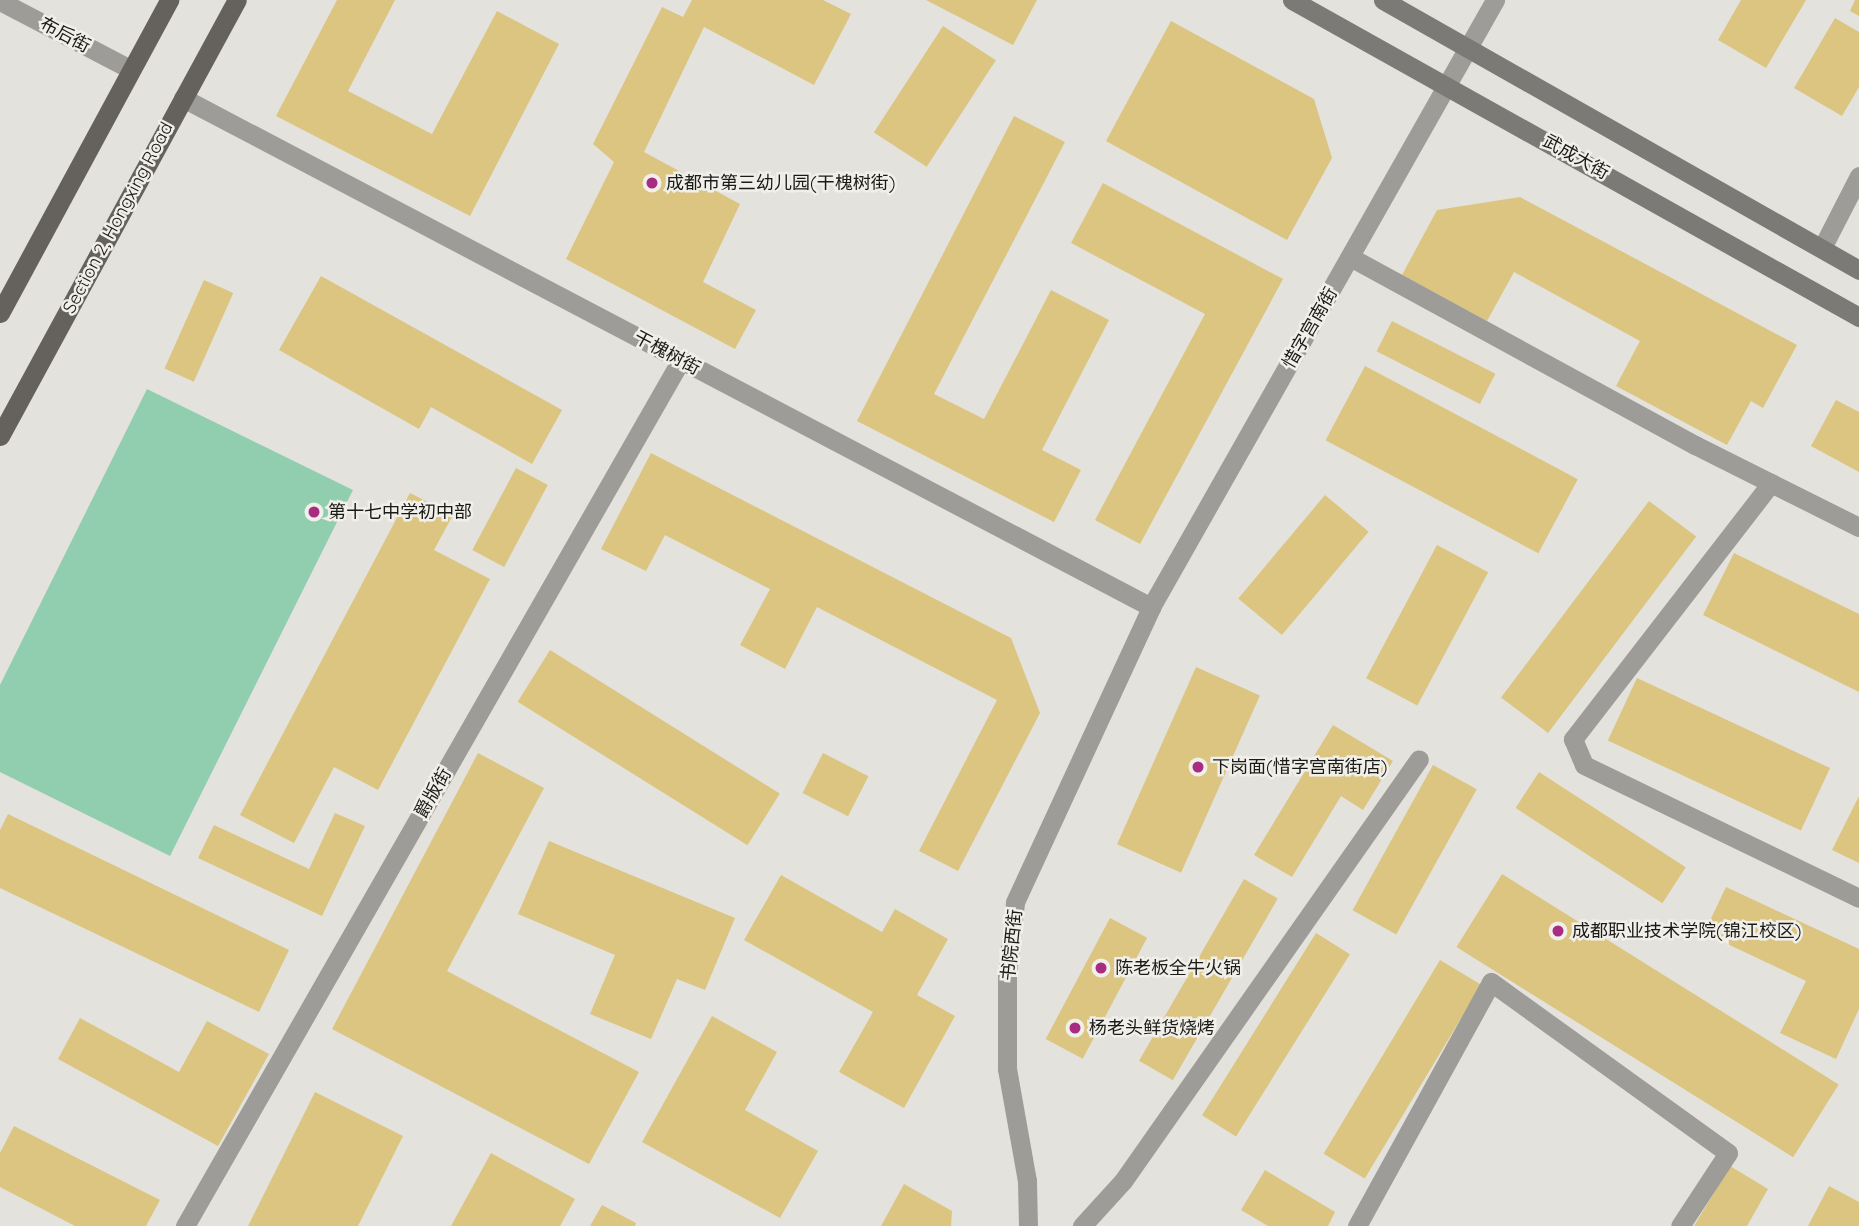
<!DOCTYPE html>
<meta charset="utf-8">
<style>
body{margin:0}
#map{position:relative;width:1859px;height:1226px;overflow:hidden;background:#e4e2dc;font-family:Quicksand,"Noto Sans SC",sans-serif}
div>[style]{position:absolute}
.green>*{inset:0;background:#91cdaf}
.building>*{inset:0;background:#dbc581;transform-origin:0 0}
.service>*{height:19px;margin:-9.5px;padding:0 9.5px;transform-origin:9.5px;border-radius:9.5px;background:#9d9c99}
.minor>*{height:19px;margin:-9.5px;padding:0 9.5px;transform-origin:9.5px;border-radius:9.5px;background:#9d9c99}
.secondary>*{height:19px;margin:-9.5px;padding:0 9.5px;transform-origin:9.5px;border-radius:9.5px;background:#7c7a76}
.primary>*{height:19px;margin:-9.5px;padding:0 9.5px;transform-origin:9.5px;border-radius:9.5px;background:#65625e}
.dots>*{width:19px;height:19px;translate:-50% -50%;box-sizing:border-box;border:4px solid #f1efe9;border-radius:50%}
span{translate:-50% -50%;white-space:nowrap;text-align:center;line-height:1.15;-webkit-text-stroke:5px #f1efe9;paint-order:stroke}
.street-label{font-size:18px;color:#1a1a17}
.poi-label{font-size:18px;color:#1a1a17}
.left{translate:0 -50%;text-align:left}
</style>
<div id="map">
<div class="green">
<div style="clip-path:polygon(147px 389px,353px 490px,170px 856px,0 772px,0 685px)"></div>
</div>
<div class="building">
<div style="clip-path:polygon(337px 0,395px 0,348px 91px,432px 134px,497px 11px,559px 44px,470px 216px,276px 116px)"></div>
<div style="clip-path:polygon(692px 0,823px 0,851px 14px,814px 85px,704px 27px,644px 152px,740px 204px,703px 282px,756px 310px,735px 349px,566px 259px,614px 162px,593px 144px,662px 7px,683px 17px)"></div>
<div style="clip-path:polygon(926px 0,1037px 0,1013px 45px)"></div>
<div style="clip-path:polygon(1741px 0,1806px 0,1766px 68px,1718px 40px)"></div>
<div style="clip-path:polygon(1855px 0,1859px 0,1859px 16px,1850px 11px)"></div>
<div style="clip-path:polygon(1835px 18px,1859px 32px,1859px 87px,1842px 116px,1794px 88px)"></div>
<div style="clip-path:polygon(1171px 21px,1314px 99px,1332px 158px,1287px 240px,1106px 141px)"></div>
<div style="left:943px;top:26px;width:63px;height:127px;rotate:33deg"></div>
<div style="clip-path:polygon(1014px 116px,1065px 142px,934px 394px,984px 419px,1051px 290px,1109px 320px,1042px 450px,1081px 470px,1054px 522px,857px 421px)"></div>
<div style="clip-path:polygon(1103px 183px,1283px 279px,1140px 544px,1095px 520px,1205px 314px,1071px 243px)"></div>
<div style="clip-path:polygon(1520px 197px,1797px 345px,1763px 408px,1751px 401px,1727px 445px,1616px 386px,1640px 341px,1514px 272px,1487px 321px,1402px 275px,1437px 210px)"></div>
<div style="clip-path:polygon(321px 276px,562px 410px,532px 464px,431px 407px,419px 429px,279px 350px)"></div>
<div style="left:204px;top:280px;width:32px;height:97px;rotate:24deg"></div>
<div style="left:1392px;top:321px;width:116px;height:34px;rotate:27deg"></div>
<div style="left:1365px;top:366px;width:241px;height:84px;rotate:28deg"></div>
<div style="clip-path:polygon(1836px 400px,1859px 412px,1859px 472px,1811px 446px)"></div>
<div style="clip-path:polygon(651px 453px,1011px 638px,1040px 713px,958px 871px,919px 851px,997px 700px,817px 607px,785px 669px,740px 645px,770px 589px,665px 535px,646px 571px,601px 549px)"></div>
<div style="left:516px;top:468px;width:36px;height:93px;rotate:28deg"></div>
<div style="clip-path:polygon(410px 493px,453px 515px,434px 550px,490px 579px,378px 790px,334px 767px,294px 843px,240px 815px)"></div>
<div style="left:1325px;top:495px;width:57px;height:135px;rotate:40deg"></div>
<div style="left:1649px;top:501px;width:59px;height:246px;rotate:37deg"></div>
<div style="left:1437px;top:545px;width:58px;height:151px;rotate:28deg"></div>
<div style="clip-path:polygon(1734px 553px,1859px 614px,1859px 692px,1703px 615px)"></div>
<div style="left:550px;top:650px;width:271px;height:61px;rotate:32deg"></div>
<div style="left:1196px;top:667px;width:70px;height:194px;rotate:24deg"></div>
<div style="left:1637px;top:678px;width:213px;height:69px;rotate:25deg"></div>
<div style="clip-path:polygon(1333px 725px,1393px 761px,1363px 810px,1341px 796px,1292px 877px,1254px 855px)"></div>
<div style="clip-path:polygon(478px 753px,544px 788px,447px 971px,639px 1072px,589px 1164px,332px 1029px)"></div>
<div style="left:823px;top:753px;width:51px;height:45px;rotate:27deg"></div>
<div style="left:1433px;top:765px;width:50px;height:166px;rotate:29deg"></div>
<div style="left:1539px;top:772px;width:175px;height:43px;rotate:33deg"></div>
<div style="clip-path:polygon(1859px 796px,1859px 863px,1832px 850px)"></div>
<div style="clip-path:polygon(335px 813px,365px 826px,322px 916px,198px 858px,214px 825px,309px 869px)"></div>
<div style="clip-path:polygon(8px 814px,289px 950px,259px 1012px,0 888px,0 830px)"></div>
<div style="clip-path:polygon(549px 841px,735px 918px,705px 990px,677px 979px,651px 1039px,590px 1014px,615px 955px,518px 914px)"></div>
<div style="left:1502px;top:874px;width:397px;height:86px;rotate:32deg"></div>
<div style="clip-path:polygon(781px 875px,882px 932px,895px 909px,948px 939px,917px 995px,955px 1016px,904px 1108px,839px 1072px,873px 1012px,744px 940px)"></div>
<div style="left:1244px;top:879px;width:39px;height:210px;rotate:30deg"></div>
<div style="clip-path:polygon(1726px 887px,1859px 949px,1859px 1009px,1836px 1059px,1780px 1033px,1806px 981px,1704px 933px)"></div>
<div style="left:1110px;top:918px;width:42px;height:137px;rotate:28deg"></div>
<div style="left:1316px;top:933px;width:40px;height:215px;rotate:32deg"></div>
<div style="left:1440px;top:960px;width:48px;height:226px;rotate:31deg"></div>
<div style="clip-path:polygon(712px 1016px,777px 1052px,745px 1110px,818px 1151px,780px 1218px,642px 1142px)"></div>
<div style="clip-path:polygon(80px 1018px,179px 1072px,207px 1021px,269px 1054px,218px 1146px,58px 1059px)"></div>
<div style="clip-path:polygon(315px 1092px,403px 1136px,358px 1226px,248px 1226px)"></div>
<div style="clip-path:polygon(14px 1126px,160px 1200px,146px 1226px,75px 1226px,0 1187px,0 1153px)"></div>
<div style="clip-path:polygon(491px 1153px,575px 1199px,560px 1226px,451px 1226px)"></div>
<div style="clip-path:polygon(1730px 1166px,1768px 1189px,1747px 1226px,1694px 1226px)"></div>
<div style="clip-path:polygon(1265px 1170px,1335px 1212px,1328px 1226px,1268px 1226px,1241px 1210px)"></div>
<div style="clip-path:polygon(904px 1184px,952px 1211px,951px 1226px,881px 1226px)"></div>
<div style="clip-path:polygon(1829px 1186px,1859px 1202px,1859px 1226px,1808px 1226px)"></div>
<div style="clip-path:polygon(602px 1205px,636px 1223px,635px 1226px,590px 1226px)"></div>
</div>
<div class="service">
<div style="left:1822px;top:248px;width:81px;rotate:-62.8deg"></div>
<div style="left:1350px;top:257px;width:393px;rotate:28.6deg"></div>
<div style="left:1695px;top:445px;width:183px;rotate:26.6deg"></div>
<div style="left:1771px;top:483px;width:324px;rotate:127.7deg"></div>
<div style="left:1573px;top:739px;width:28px;rotate:67deg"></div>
<div style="left:1584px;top:765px;width:305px;rotate:25.8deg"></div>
<div style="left:1082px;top:1226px;width:61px;rotate:-47.7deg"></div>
<div style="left:1123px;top:1181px;width:515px;rotate:-54.95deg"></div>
<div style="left:1357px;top:1226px;width:278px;rotate:-61.2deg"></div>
<div style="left:1491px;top:982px;width:292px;rotate:35.8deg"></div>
<div style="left:1728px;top:1153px;width:87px;rotate:123.3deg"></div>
</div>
<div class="minor">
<div style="left:0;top:1px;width:147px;rotate:27.6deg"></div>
<div style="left:183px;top:98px;width:1094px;rotate:27.74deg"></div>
<div style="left:185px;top:1226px;width:998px;rotate:-60.2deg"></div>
<div style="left:1028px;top:1226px;width:45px;rotate:-91.3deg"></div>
<div style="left:1027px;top:1181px;width:114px;rotate:-100.1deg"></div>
<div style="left:1007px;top:1069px;width:94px;rotate:-90deg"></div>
<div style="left:1007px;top:975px;width:73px;rotate:-83.7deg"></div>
<div style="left:1015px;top:902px;width:325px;rotate:-65.2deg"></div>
<div style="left:1151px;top:607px;width:698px;rotate:-60.46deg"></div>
</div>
<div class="secondary">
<div style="left:1292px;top:0;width:650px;rotate:29.21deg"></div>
<div style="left:1383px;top:0;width:547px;rotate:29.56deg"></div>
</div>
<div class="primary">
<div style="left:0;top:313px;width:356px;rotate:-61.6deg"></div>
<div style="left:0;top:436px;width:496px;rotate:-61.5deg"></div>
</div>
<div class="dots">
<div style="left:652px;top:183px;background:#a82c7f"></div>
<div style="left:314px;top:512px;background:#a82c7f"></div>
<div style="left:1198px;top:767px;background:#a82c7f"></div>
<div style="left:1558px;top:931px;background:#a82c7f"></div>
<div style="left:1101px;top:968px;background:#a82c7f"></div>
<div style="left:1075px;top:1028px;background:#a82c7f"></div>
</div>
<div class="street-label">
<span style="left:65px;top:35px;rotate:28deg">布后街</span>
<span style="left:1576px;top:157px;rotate:29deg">武成大街</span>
<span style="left:118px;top:218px;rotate:-62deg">Section 2, Hongxing Road</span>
<span style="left:1310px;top:328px;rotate:-60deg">惜字宫南街</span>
<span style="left:667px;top:353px;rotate:28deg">干槐树街</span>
<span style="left:433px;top:793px;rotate:-60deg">爵版街</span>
<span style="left:1012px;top:945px;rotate:-84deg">书院西街</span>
</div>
<div class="poi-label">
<span class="left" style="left:666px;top:183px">成都市第三幼儿园(干槐树街)</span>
<span class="left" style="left:328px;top:512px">第十七中学初中部</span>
<span class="left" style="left:1212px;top:767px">下岗面(惜字宫南街店)</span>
<span class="left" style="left:1572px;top:931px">成都职业技术学院(锦江校区)</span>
<span class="left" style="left:1115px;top:968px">陈老板全牛火锅</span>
<span class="left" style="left:1089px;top:1028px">杨老头鲜货烧烤</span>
</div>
</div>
